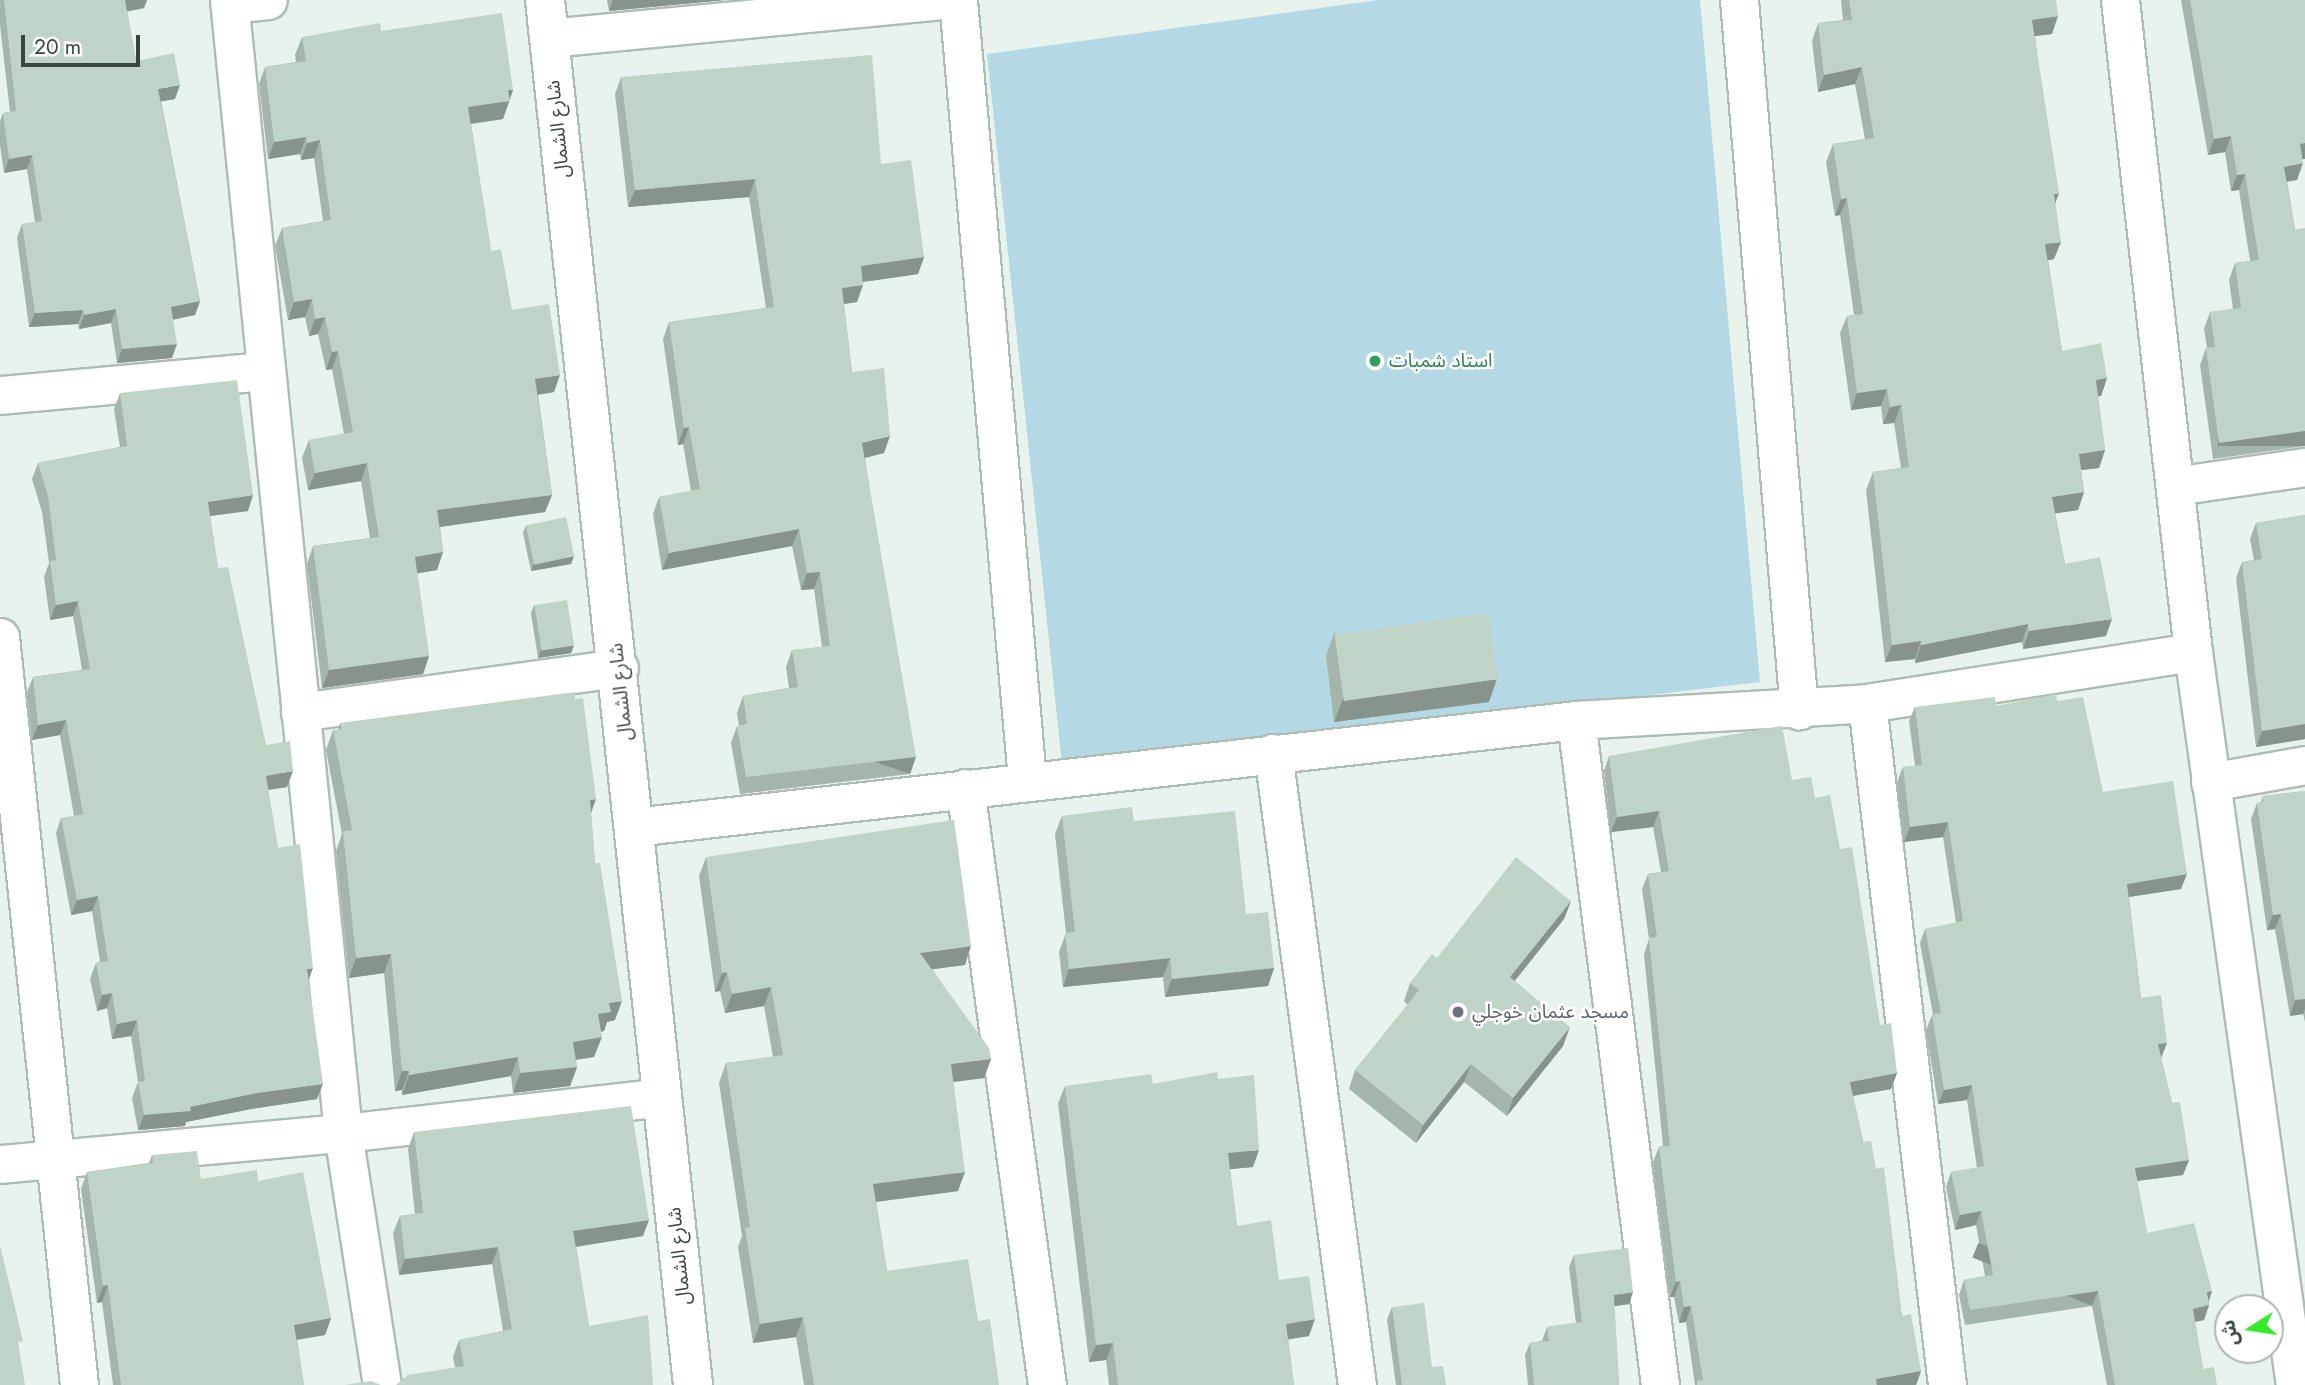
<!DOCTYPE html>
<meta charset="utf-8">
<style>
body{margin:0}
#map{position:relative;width:2305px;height:1385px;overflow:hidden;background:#e8f3ed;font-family:Jost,"Noto Sans Arabic",sans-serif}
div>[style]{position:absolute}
.green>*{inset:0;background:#b4d8e4}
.roads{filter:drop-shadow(2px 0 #acbdb3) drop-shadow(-2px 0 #acbdb3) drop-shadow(0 2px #acbdb3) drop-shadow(0 -2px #acbdb3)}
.minor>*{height:37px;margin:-18.5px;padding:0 18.5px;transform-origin:18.5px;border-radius:18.5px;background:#fff}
.tertiary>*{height:38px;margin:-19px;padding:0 19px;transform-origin:19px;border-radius:19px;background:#fff}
.wall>*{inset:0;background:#a4b5ab}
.shaded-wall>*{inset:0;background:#86948b;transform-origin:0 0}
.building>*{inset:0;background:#bfd3c7;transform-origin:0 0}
.dots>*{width:19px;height:19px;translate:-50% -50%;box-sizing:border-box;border:4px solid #fff;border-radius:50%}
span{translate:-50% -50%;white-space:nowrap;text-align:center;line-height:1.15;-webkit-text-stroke:5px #fff;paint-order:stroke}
.street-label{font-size:19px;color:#37463d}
.leisure-label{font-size:19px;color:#27864d}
.left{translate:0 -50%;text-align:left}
.worship-label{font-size:19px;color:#5b616d}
.north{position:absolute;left:2214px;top:1294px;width:70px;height:70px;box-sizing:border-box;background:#fff;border:2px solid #afb5b1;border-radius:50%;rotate:258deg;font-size:19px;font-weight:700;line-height:28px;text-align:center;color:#37463d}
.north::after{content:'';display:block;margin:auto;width:24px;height:32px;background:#35e82a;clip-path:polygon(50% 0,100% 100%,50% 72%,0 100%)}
.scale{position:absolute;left:21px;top:35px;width:119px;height:32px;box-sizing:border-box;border:4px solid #37463d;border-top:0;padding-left:9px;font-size:21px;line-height:24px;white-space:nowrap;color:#37463d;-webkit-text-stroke:5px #fff;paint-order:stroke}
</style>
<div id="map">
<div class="green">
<div style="clip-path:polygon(1378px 0,1700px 0,1760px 682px,1062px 764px,987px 54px)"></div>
</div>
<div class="roads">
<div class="minor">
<div style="left:229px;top:0;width:1139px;rotate:84.25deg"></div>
<div style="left:343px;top:1133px;width:255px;rotate:81.2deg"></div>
<div style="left:958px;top:0;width:782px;rotate:84.94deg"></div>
<div style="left:1739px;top:0;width:713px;rotate:85.17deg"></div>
<div style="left:2120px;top:0;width:656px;rotate:83.61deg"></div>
<div style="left:2193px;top:652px;width:740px;rotate:82.08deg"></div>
<div style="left:230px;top:4px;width:38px;rotate:-6deg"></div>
<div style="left:549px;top:38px;width:397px;rotate:-5.5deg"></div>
<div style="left:0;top:395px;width:266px;rotate:-5.2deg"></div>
<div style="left:2175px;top:486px;width:131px;rotate:-8.3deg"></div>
<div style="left:0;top:637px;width:752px;rotate:83.97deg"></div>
<div style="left:1867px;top:703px;width:687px;rotate:83.31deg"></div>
<div style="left:300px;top:712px;width:322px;rotate:-7.9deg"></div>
<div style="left:1576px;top:720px;width:670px;rotate:82.8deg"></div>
<div style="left:1273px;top:753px;width:638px;rotate:82.43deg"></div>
<div style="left:2210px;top:782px;width:97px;rotate:-10.1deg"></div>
<div style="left:965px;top:788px;width:603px;rotate:82.18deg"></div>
<div style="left:634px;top:827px;width:948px;rotate:-6.48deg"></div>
<div style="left:1576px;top:720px;width:291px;rotate:-3.3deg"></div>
<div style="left:1867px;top:703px;width:330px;rotate:-8.9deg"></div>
<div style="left:0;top:1164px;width:344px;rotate:-5.2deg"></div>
<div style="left:343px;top:1133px;width:321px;rotate:-6.4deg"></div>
</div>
<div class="tertiary">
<div style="left:545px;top:0;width:1393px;rotate:83.9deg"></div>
</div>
</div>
<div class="wall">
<div style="clip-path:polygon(0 0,147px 0,144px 8px,127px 11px,136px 61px,175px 99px,161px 101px,200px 301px,195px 315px,173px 320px,172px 358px,117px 363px,111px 323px,79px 329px,78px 324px,29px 327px,17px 238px,22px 224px,35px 222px,27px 169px,4px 173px,0 145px,0 121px,3px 113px,10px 112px,0 25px)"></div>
<div style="clip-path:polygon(607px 0,725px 0,609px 11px)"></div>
<div style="clip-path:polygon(1841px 0,2056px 0,2052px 34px,2035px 36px,2055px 204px,2054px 259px,2048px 260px,2062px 351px,2107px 378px,2101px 396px,2098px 396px,2105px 450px,2099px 468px,2081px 470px,2084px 492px,2078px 510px,2055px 513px,2065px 564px,2106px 636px,2023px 649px,2022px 642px,1915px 663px,1915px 659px,1885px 662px,1866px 490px,1873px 472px,1901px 468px,1894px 423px,1883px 424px,1881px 406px,1851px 410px,1840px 333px,1847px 316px,1854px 315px,1840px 215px,1835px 216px,1826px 162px,1833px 144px,1865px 139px,1855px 84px,1818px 92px,1812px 41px,1818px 23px,1843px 20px)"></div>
<div style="clip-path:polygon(2181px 0,2305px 0,2305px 159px,2302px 159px,2297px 180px,2287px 181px,2295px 230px,2305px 228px,2305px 446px,2213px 459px,2200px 365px,2206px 348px,2207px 348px,2204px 329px,2210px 312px,2233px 309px,2229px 280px,2235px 263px,2250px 261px,2239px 190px,2231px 191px,2225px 152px,2208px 155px)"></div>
<div style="clip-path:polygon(381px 31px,513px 90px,503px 119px,471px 124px,491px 251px,512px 310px,554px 392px,538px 395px,552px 495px,545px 512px,440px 527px,443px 552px,437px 570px,417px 573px,429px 656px,423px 674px,322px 688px,307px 564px,313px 546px,370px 538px,361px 481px,308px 490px,302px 458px,309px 440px,344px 434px,332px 369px,326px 370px,318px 334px,309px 336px,305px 317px,288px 320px,275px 246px,282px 228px,323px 221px,314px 158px,301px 160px,300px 154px,268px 159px,259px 84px,265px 67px,296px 62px,295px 55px,302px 37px)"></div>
<div style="clip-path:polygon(621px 77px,881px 164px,924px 257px,918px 274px,863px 282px,857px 302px,844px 304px,852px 372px,884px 453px,865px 458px,910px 774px,740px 794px,731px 743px,737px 726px,739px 726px,737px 713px,743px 696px,789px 688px,786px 667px,792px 650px,822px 647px,814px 589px,801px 590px,792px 546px,662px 570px,653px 514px,659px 497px,691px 491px,683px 444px,678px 445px,663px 339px,669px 322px,766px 308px,749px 197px,628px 207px,615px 94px)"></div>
<div style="clip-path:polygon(120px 393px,248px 511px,210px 516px,218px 568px,266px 745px,287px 787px,268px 790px,278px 848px,308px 980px,317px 1099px,251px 1109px,186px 1122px,185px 1126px,138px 1130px,132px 1098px,138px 1082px,131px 1036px,112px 1039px,107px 1008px,97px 1011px,90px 979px,96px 963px,100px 962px,92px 911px,71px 915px,56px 833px,61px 818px,74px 816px,60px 735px,32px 740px,27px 692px,33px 677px,82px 670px,73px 616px,50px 620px,44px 577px,49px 563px,42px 512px,32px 479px,38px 463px,120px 447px,114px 409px)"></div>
<div style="clip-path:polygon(2305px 515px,2305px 739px,2256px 747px,2236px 578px,2242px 562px,2254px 560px,2250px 539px,2256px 523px)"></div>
<div style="clip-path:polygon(526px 525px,574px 556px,571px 564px,531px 571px,523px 533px)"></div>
<div style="clip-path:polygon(534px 605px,574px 645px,571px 653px,538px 658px,531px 613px)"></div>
<div style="clip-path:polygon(1334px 633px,1489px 702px,1334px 722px,1326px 656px)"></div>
<div style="clip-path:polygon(2057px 701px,2103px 792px,2181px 889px,2129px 897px,2141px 998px,2167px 1043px,2161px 1057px,2172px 1103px,2189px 1160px,2183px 1175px,2137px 1181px,2147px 1233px,2212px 1291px,2209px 1301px,2209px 1305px,2204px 1320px,2195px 1322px,2203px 1369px,2217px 1385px,2107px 1385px,2092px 1306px,1965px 1325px,1959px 1295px,1964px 1280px,1985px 1276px,1976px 1225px,1955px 1230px,1946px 1187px,1951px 1172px,1977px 1168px,1967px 1100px,1938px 1104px,1926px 1030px,1932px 1015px,1933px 1015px,1920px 943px,1925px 929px,1956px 923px,1943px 837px,1904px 842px,1897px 782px,1903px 767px,1915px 766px,1909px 721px,1915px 707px,1996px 706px)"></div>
<div style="clip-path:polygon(340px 723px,591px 814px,595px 863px,615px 1020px,607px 1022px,604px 1031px,601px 1032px,594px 1057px,576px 1060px,577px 1067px,570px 1086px,513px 1093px,511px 1076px,402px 1095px,402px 1090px,395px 1091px,384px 973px,349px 978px,336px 851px,342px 834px,326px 750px,333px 730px,338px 730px)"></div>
<div style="clip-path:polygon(1609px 756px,1792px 780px,1815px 798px,1840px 849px,1880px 1025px,1897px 1073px,1891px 1089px,1853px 1096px,1902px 1316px,1921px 1371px,1916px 1385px,1695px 1385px,1686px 1322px,1679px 1323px,1674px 1297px,1670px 1297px,1653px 1162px,1659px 1147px,1663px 1146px,1644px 954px,1649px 939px,1642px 889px,1648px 874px,1661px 872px,1653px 827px,1611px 832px,1604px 771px)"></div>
<div style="clip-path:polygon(2305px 791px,2305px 1022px,2303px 1014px,2290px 1016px,2275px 929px,2267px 930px,2251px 819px,2257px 803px,2261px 802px,2263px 796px)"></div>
<div style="clip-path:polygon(1062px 816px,1134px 821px,1246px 914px,1274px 968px,1268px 986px,1165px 997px,1163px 977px,1063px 987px,1059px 952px,1066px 933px,1055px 834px)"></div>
<div style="clip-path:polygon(706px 857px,965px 965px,932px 969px,991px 1059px,984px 1078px,953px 1082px,958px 1191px,876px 1202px,887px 1271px,978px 1321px,999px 1385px,804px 1385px,796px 1337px,753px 1343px,738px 1247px,742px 1236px,719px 1083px,726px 1063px,773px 1057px,764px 1006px,725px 1013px,720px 991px,715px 992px,699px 876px)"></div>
<div style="clip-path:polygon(1571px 901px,1564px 919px,1515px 981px,1563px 1046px,1507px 1116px,1464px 1082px,1416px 1143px,1349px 1089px,1355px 1070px,1408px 1005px,1404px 1001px,1410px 983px,1437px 958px)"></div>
<div style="clip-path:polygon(1218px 1079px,1253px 1167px,1230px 1169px,1237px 1226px,1279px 1280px,1309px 1336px,1288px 1339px,1294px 1385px,1109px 1385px,1106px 1360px,1089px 1362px,1058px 1103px,1065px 1086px,1153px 1084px)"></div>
<div style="clip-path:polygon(414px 1132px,643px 1236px,576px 1247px,589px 1326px,653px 1385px,455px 1367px,453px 1357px,459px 1340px,503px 1331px,492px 1264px,399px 1275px,393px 1233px,400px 1216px,415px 1214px,408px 1149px)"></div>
<div style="clip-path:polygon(152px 1155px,201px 1179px,258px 1181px,331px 1318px,325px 1335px,297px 1340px,304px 1385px,113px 1385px,102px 1302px,97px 1303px,81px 1189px,87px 1172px,149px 1163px)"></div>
<div style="clip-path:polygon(1574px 1255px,1629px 1304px,1614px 1306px,1619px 1385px,1528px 1385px,1525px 1355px,1530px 1343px,1542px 1341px,1547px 1327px,1576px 1323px,1569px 1267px)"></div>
<div style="clip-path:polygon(1392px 1307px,1432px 1367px,1446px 1385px,1396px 1385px,1387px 1320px)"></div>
</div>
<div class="shaded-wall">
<div style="clip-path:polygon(124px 0,147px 0,144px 8px,120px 13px)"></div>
<div style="clip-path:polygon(613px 0,725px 0,609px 11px)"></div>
<div style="clip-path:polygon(2058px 16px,2052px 34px,2026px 37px,2032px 20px)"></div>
<div style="clip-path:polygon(1862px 67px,1855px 84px,1818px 92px,1824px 75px)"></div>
<div style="clip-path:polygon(180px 85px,175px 99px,153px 103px,158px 89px)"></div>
<div style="clip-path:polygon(508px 90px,513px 90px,503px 119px,462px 125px,468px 107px)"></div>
<div style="clip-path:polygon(2231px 136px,2225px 152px,2208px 155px,2214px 139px)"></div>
<div style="clip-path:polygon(306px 137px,300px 154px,268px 159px,274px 142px)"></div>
<div style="clip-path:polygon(320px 140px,314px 158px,301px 160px,307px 143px)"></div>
<div style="clip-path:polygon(2305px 143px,2305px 159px,2294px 160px,2300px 144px)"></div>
<div style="clip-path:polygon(32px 155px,27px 169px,4px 173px,9px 159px)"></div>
<div style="clip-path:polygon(2303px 163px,2297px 180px,2279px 183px,2284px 167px)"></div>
<div style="clip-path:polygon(2245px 174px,2239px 190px,2231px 191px,2237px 175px)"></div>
<div style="clip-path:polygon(755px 179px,749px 197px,628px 207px,635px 190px)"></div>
<div style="clip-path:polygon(2059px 193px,2053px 210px,2054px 194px)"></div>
<div style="clip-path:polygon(1847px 198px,1840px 215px,1835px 216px,1841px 199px)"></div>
<div style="clip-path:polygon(2061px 242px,2054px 259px,2039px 262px,2045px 244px)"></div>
<div style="clip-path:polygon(924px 257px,918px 274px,854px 283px,861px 266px)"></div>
<div style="clip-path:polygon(863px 285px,857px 302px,836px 305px,842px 288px)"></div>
<div style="clip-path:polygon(312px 299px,305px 317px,288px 320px,294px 302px)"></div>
<div style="clip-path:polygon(200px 301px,195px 315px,165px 321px,171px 307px)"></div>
<div style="clip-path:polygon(116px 309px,111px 323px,79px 329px,84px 315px)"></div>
<div style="clip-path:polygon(83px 310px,78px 324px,29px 327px,35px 313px)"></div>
<div style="clip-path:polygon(325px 317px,318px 334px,309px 336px,315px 319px)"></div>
<div style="clip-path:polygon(177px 344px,172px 358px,117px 363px,122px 349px)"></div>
<div style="clip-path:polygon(338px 351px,332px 369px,326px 370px,332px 352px)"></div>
<div style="clip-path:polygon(560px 375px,554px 392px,529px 396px,535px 379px)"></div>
<div style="clip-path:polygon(2107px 378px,2101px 396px,2089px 398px,2096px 380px)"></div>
<div style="clip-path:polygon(1887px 389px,1881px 406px,1851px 410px,1857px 393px)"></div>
<div style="clip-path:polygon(1901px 405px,1894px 423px,1883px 424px,1890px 407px)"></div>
<div style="clip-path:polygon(689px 427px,683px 444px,678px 445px,684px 428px)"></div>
<div style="left:2305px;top:431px;width:15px;height:87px;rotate:90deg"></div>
<div style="clip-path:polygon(890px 436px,884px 453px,856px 460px,862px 443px)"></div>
<div style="clip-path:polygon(2105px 450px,2099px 468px,2072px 471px,2079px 454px)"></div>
<div style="clip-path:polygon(367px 463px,361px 481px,308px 490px,315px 473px)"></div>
<div style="clip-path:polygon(2084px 492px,2078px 510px,2046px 515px,2052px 497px)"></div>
<div style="clip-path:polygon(253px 495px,248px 511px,202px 517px,208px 502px)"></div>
<div style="clip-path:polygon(552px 495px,545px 512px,431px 528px,437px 510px)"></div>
<div style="clip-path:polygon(799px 529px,792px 546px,662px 570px,669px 553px)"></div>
<div style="clip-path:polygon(443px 552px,437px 570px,409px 575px,415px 557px)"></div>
<div style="clip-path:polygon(574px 556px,571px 564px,531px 571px,534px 563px)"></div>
<div style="clip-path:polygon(820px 572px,814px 589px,801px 590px,807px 573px)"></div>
<div style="clip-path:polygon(78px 601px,73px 616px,50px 620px,56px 605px)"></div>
<div style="clip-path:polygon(2112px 619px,2106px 636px,2023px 649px,2029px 631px)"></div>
<div style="clip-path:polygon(2028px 624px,2022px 642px,1915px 663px,1921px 645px)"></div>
<div style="clip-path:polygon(1921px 641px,1915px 659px,1885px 662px,1892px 645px)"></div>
<div style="clip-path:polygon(574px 645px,571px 653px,538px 658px,541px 650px)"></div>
<div style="clip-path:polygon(429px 656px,423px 674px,322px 688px,329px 670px)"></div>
<div style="clip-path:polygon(1497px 679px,1489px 702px,1334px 722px,1343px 699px)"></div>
<div style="clip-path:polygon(66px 720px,60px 735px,32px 740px,38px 725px)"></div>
<div style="clip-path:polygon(2305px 724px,2305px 739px,2256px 747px,2262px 731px)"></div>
<div style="left:916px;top:757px;width:18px;height:171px;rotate:109deg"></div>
<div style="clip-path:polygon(293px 771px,287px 787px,260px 791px,266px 776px)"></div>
<div style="clip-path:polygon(596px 799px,589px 819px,590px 800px)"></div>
<div style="clip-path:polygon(1659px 811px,1653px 827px,1611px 832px,1617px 817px)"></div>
<div style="clip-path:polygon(1948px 822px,1943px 837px,1904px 842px,1910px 827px)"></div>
<div style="clip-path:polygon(2187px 874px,2181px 889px,2122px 898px,2127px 884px)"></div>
<div style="clip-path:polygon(98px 896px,92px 911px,71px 915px,77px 900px)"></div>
<div style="clip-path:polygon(1571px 901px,1564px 919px,1503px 995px,1510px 977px)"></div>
<div style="clip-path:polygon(2281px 914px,2275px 929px,2267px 930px,2273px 915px)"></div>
<div style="clip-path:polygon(971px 946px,965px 965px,913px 972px,920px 953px)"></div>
<div style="clip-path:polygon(391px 954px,384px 973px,349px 978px,356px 958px)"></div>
<div style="clip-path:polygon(1170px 958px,1163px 977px,1063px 987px,1069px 969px)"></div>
<div style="clip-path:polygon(313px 968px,307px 984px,307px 969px)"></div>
<div style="clip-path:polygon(1274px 968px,1268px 986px,1165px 997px,1172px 979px)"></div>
<div style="clip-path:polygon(727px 972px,720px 991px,715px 992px,722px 973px)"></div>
<div style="clip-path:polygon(771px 987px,764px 1006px,725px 1013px,732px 994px)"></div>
<div style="clip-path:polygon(112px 993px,107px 1008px,97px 1011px,102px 995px)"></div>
<div style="clip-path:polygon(2305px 999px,2305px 1009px,2303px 1014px,2290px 1016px,2295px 1000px)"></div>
<div style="clip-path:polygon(622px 1001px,615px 1020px,607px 1022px,604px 1031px,591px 1033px,598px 1014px,609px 1003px)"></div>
<div style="clip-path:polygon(137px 1020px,131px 1036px,112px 1039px,117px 1024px)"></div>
<div style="clip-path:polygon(1570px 1027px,1563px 1046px,1507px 1116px,1513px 1098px)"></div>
<div style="clip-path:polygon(602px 1037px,594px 1057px,566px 1061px,573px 1042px)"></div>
<div style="clip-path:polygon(2167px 1043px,2161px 1058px,2158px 1044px)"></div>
<div style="clip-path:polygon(518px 1057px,511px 1076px,402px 1095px,409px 1075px)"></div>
<div style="clip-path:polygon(991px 1059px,984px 1078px,944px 1083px,951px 1064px)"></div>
<div style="clip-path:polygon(1471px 1064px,1464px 1082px,1416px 1143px,1423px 1125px)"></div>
<div style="clip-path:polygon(577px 1067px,570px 1086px,513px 1093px,520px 1073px)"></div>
<div style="clip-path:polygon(402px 1071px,409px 1071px,402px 1090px,395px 1091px)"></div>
<div style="clip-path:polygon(1897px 1073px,1891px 1089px,1845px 1097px,1850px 1082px)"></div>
<div style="clip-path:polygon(323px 1084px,317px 1099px,251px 1109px,186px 1122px,185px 1126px,138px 1130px,144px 1115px,257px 1093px)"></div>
<div style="clip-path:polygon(1972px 1085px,1967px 1100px,1938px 1104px,1944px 1090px)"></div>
<div style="clip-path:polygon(1259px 1150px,1253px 1167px,1222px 1170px,1228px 1153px)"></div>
<div style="clip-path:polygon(2189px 1160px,2183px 1175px,2129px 1182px,2135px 1168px)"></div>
<div style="clip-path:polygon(965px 1172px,958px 1191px,866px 1203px,873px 1184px)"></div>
<div style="clip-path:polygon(1981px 1211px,1976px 1225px,1955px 1230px,1960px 1215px)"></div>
<div style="clip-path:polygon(649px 1220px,643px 1236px,567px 1248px,573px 1231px)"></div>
<div style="clip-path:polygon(498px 1247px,492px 1264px,399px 1275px,405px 1259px)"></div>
<div style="clip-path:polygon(1680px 1281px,1674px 1297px,1670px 1297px,1676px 1282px)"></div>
<div style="clip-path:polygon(108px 1285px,102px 1302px,97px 1303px,103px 1286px)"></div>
<div style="left:2098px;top:1291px;width:16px;height:129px;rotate:112deg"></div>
<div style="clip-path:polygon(2212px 1291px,2207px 1305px,2209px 1305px,2204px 1320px,2188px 1323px,2193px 1309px,2207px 1292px)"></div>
<div style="clip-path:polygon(1633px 1292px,1629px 1304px,1609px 1307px,1614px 1295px)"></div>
<div style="clip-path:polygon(1691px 1306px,1686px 1322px,1679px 1323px,1684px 1307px)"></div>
<div style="clip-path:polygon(803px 1317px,796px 1337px,753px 1343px,760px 1324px)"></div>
<div style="clip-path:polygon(331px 1318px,325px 1335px,288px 1341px,294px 1325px)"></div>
<div style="clip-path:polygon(1315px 1319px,1309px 1336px,1279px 1341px,1286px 1324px)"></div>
<div style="clip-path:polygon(1113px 1343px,1106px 1360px,1089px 1362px,1096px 1345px)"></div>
<div style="clip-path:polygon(1921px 1371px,1916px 1385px,1874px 1385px,1876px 1379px)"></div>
</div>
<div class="building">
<div style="clip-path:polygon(4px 0,125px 0,136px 61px,174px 53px,180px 85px,158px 89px,200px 301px,171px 307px,177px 344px,122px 349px,116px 309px,84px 315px,83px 310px,35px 313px,22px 224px,42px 221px,32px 155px,9px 159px,3px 113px,16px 111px)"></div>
<div style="clip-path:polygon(1849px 0,2056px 0,2058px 16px,2032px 20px,2059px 193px,2054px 194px,2061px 242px,2045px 244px,2062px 351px,2101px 343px,2107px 378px,2096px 380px,2105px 450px,2079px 454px,2084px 492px,2052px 497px,2065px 564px,2100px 557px,2112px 619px,2029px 631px,2028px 624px,1921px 645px,1921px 641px,1892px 645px,1873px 472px,1909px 467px,1901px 405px,1890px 407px,1887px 389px,1857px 393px,1847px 316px,1863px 314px,1847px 198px,1841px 199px,1833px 144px,1874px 138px,1862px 67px,1824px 75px,1818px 23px,1852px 20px)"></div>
<div style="clip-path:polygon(2190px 0,2305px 0,2305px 143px,2300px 144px,2303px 163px,2284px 167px,2295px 230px,2305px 228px,2305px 431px,2219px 443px,2206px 348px,2215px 347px,2210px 312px,2241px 308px,2235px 263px,2259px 260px,2245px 174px,2237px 175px,2231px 136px,2214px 139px)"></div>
<div style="clip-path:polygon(502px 13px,513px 90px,508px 90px,510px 101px,468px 107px,491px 251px,501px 249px,512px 310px,549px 304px,560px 375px,535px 379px,552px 495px,437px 510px,443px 552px,415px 557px,429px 656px,329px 670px,313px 546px,379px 537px,367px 463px,315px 473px,309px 440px,353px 432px,338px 351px,332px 352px,325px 317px,315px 319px,312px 299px,294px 302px,282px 228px,331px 220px,320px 140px,307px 143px,306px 137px,274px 142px,265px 67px,306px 61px,302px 37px,380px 23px,381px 31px)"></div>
<div style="clip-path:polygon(872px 55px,881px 164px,911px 160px,924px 257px,861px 266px,863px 285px,842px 288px,852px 372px,884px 368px,890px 436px,862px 443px,916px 757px,746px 777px,737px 726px,747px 724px,743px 696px,798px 687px,792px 650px,830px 646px,820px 572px,807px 573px,799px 529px,669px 553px,659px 497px,700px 489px,689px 427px,684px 428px,669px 322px,774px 307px,755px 179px,635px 190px,621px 77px)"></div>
<div style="clip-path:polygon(237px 380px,253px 495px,208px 502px,218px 568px,228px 567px,266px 745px,290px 741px,293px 771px,266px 776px,278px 848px,300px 844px,313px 968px,307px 969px,323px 1084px,257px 1093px,190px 1107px,191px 1111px,144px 1115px,138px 1082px,145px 1081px,137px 1020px,117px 1024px,112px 993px,102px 995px,96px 963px,108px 961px,98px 896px,77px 900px,61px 818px,83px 814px,66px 720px,38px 725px,33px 677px,90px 669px,78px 601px,56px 605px,50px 561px,56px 560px,48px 496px,38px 463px,127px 446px,120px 393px)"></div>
<div style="clip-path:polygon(2305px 515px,2305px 724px,2262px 731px,2242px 562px,2262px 559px,2256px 523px)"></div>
<div style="left:566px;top:517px;width:40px;height:41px;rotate:78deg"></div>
<div style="left:567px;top:600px;width:46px;height:33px;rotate:81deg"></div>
<div style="left:1488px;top:613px;width:67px;height:155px;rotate:82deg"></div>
<div style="clip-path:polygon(575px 692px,575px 699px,583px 698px,596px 799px,590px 800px,595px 863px,600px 863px,622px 1001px,609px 1003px,611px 1012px,598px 1014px,602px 1037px,573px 1042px,577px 1067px,520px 1073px,518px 1057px,409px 1075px,409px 1071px,402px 1071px,391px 954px,356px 958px,343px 831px,352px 830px,333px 730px,342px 729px,340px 723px)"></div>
<div style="clip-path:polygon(2056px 694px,2057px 701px,2083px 697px,2103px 792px,2173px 781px,2187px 874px,2127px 884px,2141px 998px,2161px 995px,2167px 1043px,2158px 1044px,2172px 1103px,2180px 1102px,2189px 1160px,2135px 1168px,2147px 1233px,2194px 1223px,2212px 1291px,2207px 1292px,2209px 1305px,2193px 1309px,2203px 1369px,2214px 1367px,2217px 1385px,2115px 1385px,2098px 1291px,1970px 1310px,1964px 1280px,1993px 1275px,1981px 1211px,1960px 1215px,1951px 1172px,1984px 1166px,1972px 1085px,1944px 1090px,1932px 1015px,1941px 1013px,1925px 929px,1963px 921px,1948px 822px,1910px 827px,1903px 767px,1922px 765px,1915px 707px,1995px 697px,1996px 706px)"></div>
<div style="clip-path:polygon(1782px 726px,1792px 780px,1811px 777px,1815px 798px,1830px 795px,1840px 849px,1852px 847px,1880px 1025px,1891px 1023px,1897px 1073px,1850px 1082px,1863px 1142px,1871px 1141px,1876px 1169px,1884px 1167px,1902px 1316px,1911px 1314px,1921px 1371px,1876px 1379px,1877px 1385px,1697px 1385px,1697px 1381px,1703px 1380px,1691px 1306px,1684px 1307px,1680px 1281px,1676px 1282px,1659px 1147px,1670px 1146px,1649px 938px,1657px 937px,1648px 874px,1669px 871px,1659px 811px,1617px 817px,1609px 756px)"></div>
<div style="clip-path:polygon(2305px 791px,2305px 999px,2295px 1000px,2281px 914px,2273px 915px,2257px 803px,2263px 802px,2263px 796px)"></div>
<div style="clip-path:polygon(1132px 807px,1134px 821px,1235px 811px,1246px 914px,1268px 912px,1274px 968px,1172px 979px,1170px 958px,1069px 969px,1065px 933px,1075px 932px,1062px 816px)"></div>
<div style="clip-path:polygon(954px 820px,971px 946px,920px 953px,989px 1048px,991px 1059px,951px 1064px,965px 1172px,873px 1184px,887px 1271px,968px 1259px,978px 1321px,990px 1319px,999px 1385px,814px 1385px,803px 1317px,760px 1324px,745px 1228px,750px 1227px,726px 1063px,783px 1055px,771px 987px,732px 994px,727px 972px,722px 973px,706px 857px)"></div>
<div style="clip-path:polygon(1516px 857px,1571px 901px,1510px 977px,1570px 1027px,1513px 1098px,1471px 1064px,1423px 1125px,1355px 1070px,1419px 990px,1410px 983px,1432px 954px,1437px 958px)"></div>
<div style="clip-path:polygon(1217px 1072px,1218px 1079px,1254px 1075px,1259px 1150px,1228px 1153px,1237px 1226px,1271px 1220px,1279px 1280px,1309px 1276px,1315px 1319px,1286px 1324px,1294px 1385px,1118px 1385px,1113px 1343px,1096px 1345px,1065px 1086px,1151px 1074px,1153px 1084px)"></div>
<div style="clip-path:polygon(631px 1106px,649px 1220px,573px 1231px,589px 1326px,648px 1315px,653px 1385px,396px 1385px,408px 1375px,464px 1366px,459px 1340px,512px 1329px,498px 1247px,405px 1259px,400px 1216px,423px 1213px,414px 1132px)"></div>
<div style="clip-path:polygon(197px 1151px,201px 1179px,257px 1170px,258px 1181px,303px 1172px,331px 1318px,294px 1325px,304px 1385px,121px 1385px,108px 1285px,103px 1286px,87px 1172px,153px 1163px,152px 1155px)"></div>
<div style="clip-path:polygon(0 1245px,23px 1341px,18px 1342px,25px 1385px,0 1385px)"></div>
<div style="clip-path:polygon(1628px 1248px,1633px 1292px,1614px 1295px,1619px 1385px,1534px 1385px,1530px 1343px,1549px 1341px,1547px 1327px,1582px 1322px,1574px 1255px)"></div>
<div style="clip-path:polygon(1424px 1303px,1432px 1367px,1443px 1366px,1446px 1385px,1402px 1385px,1392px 1307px)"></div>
<div style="clip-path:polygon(371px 1381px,381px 1385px,345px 1385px)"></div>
</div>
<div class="dots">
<div style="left:1375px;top:361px;background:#2e9e5b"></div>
<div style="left:1458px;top:1012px;background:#6b7280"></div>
</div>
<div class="street-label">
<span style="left:558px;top:129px;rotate:-96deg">شارع الشمال</span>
<span style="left:621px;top:692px;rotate:-96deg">شارع الشمال</span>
<span style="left:679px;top:1256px;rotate:-96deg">شارع الشمال</span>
</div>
<div class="leisure-label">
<span class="left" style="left:1389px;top:361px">استاد شمبات</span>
</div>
<div class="worship-label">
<span class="left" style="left:1472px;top:1012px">مسجد عثمان خوجلي</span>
</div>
<div class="north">ش</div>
<div class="scale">20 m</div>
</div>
